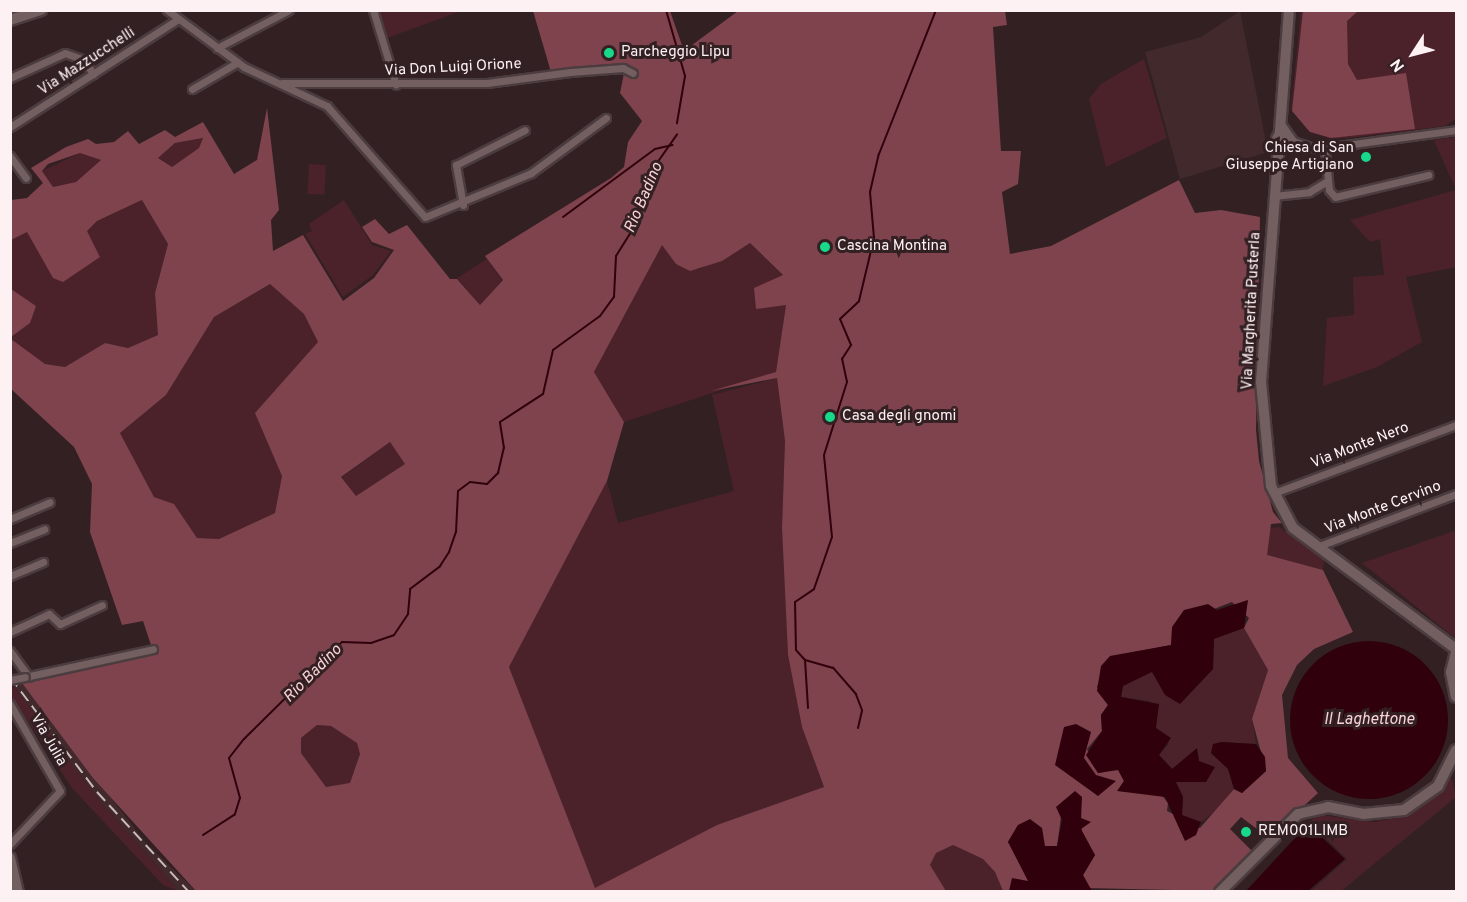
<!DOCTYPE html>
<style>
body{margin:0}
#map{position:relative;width:1467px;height:902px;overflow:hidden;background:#322023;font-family:Overpass,sans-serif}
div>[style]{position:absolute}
.built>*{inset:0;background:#41292c}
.green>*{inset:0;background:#4c222a;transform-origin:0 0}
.forest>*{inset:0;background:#7e434d}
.water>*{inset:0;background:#30000c}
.round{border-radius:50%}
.stream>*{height:2px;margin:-1px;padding:0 1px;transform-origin:1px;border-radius:1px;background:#30000c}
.roads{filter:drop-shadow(2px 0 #4b3c3f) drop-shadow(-2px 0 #4b3c3f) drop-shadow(0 2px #4b3c3f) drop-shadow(0 -2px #4b3c3f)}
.street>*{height:7px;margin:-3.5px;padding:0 3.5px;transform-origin:3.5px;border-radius:3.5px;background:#735e60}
.secondary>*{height:10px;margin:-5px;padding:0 5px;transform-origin:5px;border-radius:5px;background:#735e60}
.secondary>.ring{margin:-5px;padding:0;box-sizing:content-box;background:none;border:10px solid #735e60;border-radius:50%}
.rail>*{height:2px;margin-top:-1px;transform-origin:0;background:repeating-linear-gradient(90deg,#c9bbbd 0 12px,transparent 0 18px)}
.bridges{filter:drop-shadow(2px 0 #4b3c3f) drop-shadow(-2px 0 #4b3c3f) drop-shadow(0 2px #4b3c3f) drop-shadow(0 -2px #4b3c3f)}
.street-bridge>*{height:7px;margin:-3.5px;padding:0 3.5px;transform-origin:3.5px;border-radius:3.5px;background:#735e60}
.dots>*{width:16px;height:16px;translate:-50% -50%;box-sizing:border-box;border:3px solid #322023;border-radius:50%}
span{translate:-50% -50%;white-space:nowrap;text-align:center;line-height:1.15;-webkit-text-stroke:6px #322023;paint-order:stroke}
.poi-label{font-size:15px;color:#fef1f3}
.left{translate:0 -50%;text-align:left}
.right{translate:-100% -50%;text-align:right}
.street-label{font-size:15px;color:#fef1f3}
.water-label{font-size:16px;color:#fad2d7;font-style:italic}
.frame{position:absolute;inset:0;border:12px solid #fef1f3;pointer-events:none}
.north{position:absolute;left:1383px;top:24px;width:60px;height:60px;-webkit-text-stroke:4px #322023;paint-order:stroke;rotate:234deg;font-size:16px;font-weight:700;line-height:24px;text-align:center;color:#fef1f3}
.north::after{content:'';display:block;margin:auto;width:21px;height:27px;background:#fef1f3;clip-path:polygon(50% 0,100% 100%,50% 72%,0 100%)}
</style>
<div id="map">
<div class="built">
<div style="clip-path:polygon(1240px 11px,1268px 152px,1180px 179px,1145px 52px,1201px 37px)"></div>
<div style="clip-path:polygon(22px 683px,146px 843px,196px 891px,179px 891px,98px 799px,13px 685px)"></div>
</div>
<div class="green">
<div style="clip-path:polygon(376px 11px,461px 11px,387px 38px)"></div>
<div style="clip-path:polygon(1301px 11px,1456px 11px,1456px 119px,1445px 126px,1357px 137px,1331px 139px,1307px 130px,1291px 109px)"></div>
<div style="clip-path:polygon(1144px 59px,1167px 138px,1106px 167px,1089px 99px,1101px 84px)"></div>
<div style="clip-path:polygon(1456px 137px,1456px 267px,1406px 277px,1422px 342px,1377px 367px,1323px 386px,1327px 318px,1354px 315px,1353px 277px,1384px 275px,1380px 239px,1370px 242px,1350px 220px,1456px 190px,1434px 140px)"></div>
<div style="clip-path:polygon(203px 138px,199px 148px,172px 167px,158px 158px,175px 143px)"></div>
<div style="clip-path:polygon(80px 153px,101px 160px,76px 182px,53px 187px,42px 171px)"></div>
<div style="left:309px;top:164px;width:17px;height:30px;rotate:3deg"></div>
<div style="clip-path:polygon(143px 200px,168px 244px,155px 293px,158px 335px,128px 348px,105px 343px,65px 367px,45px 364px,21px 350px,11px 337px,30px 323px,26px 300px,11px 289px,11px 240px,27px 232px,53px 278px,100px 257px,87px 231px,97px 221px)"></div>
<div style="clip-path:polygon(344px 200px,372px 245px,391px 251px,373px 275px,343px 297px,305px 234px,312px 231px,309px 224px)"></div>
<div style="clip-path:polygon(750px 243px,783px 276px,786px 304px,776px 372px,624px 422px,594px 372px,662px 244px,676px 264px,699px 269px)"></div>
<div style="clip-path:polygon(487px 259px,502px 280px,480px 305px,457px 278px)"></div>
<div style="clip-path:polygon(270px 284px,304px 314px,318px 342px,256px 413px,282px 476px,275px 513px,219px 539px,197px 538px,174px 504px,154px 497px,120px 433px,166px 395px,214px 317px)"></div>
<div style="clip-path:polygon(777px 378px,785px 441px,782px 528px,788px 655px,802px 727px,824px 787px,717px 825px,595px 889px,509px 667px,607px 481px,618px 523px,734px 491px,712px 395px)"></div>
<div style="clip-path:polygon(390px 442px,406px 464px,356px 496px,341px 478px)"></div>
<div style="clip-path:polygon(1279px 527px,1324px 560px,1323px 570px,1266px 556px,1270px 528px)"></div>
<div style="clip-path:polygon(1454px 531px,1456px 535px,1455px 638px,1362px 563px)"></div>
<div style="clip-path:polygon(1244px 628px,1268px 670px,1252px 719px,1256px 744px,1221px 742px,1211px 753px,1228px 769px,1234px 789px,1222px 807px,1201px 822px,1182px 815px,1183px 797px,1175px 782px,1210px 765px,1199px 761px,1197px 749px,1173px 769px,1159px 755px,1169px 744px,1156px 728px,1150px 701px,1121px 697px,1123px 686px,1152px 671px,1180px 704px,1213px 669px,1214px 638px)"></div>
<div style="clip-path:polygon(13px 685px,98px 799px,179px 891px,163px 885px,72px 788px,11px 696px)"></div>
<div style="clip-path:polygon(317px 725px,331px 726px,357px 743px,360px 754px,350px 784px,326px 787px,301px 753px,301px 738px)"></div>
<div style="clip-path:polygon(1452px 778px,1456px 797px,1341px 891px,1311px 891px,1347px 859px,1309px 821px,1321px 815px,1374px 822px,1401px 817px)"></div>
<div style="clip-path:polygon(953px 845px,983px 859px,995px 872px,1003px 891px,946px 891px,930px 866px,935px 853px)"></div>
</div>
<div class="forest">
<div style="clip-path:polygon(evenodd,533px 11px,670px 11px,684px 51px,738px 11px,1005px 11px,1007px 25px,993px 27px,1001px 151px,1021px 151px,1018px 184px,1002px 192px,1010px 254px,1051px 246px,1179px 180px,1195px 213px,1221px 210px,1260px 217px,1256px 430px,1259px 461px,1273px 512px,1282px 523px,1271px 524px,1267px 555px,1323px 570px,1353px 632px,1314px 649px,1297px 665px,1282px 695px,1288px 758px,1318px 793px,1269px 838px,1241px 817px,1230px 829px,1254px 853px,1217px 891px,1086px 888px,1083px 875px,1095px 855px,1082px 837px,1081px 812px,1068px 799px,1063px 801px,1057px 847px,1045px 846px,1018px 825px,1008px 842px,1028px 873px,1028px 882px,1009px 891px,1003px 891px,995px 872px,983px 859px,953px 845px,936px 853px,930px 865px,946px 891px,196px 891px,93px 778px,22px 683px,153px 651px,143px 621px,122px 625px,90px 532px,92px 484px,74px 447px,11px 389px,11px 339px,45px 364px,65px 367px,105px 343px,128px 348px,158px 335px,155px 293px,168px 244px,142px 200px,97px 221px,87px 231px,100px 257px,63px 282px,53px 278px,27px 232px,11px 240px,11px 200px,27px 198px,43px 183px,31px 168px,66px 147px,88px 139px,96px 144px,114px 142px,128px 131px,139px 144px,165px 130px,175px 137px,203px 122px,234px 174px,257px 160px,267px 108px,279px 210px,271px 220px,273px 251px,303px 235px,343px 301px,374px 278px,394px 250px,372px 242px,362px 227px,375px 219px,389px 234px,407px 225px,450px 279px,457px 279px,480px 305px,503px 280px,485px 256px,611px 178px,624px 167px,628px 142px,642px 121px,620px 93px,625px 68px,551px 72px,533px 11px,203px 138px,199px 148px,172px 167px,158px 158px,175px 143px,203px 138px,533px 11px,80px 153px,101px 160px,76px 182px,53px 187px,42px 171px,48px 164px,80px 153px,533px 11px,750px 243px,783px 275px,754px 288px,756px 309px,786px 305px,776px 372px,711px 391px,777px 378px,785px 441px,782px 528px,788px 655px,802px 727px,824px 787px,717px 825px,595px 888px,509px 667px,607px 481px,624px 422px,594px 372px,662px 245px,676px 264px,690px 271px,722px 261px,750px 243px,533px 11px,270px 284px,304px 314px,318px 342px,255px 413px,282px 476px,275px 513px,219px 539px,197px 538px,174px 504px,154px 497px,120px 433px,166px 395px,214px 317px,270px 284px,533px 11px,390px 442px,405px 464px,356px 496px,341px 477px,390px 442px,533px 11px,1232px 602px,1249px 618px,1244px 628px,1268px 670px,1252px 719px,1266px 771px,1242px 793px,1234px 789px,1200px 828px,1167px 811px,1168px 803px,1159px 792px,1118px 791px,1124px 781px,1118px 769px,1098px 773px,1087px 749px,1102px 731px,1101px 715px,1108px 705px,1097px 687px,1102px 671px,1130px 653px,1171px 645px,1176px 624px,1232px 602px,533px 11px,317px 725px,331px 726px,357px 743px,360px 754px,350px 783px,326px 787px,301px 753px,301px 738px,317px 725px)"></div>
<div style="clip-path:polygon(1303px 11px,1358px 11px,1347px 21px,1348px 64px,1357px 80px,1406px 73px,1415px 129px,1331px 138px,1310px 132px,1292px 111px)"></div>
<div style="clip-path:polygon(11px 289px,36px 306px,30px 323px,11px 337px)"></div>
</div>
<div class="water">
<div style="clip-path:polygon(1248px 600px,1244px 628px,1214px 639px,1213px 669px,1180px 704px,1165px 695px,1152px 672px,1123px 686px,1121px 697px,1159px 704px,1156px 728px,1171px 738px,1159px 755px,1172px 769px,1197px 748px,1199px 761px,1215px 767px,1206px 782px,1176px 782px,1183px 797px,1182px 815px,1201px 822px,1196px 835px,1185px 841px,1165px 797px,1117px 791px,1124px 781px,1118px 770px,1098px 773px,1086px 755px,1102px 731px,1101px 715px,1108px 705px,1097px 691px,1101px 666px,1110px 656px,1171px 645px,1172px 627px,1184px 610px,1208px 604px,1217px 610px)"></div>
<div class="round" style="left:1290px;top:641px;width:158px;height:158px"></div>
<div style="clip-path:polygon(1076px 724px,1091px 732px,1084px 758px,1096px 775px,1116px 781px,1098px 796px,1055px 765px,1064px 727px)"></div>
<div style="clip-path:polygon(1221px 742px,1256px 744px,1265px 757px,1266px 771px,1242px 793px,1234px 789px,1228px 769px,1211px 753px,1213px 744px)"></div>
<div style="clip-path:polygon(1075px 791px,1082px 797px,1081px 818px,1091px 822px,1081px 829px,1095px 855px,1083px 875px,1092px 891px,1009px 891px,1012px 878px,1028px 881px,1008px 842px,1018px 825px,1030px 819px,1042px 828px,1045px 846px,1057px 846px,1062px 820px,1056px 807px)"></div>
<div style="clip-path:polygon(1308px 824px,1345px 859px,1308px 891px,1246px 891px)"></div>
</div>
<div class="stream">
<div style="left:666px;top:10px;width:69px;rotate:73.9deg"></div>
<div style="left:685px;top:76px;width:48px;rotate:99.7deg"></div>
<div style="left:563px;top:217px;width:114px;rotate:-36.5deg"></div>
<div style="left:655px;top:149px;width:18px;rotate:-13deg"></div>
<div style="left:805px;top:660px;width:48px;rotate:86.4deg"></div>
<div style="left:858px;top:728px;width:18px;rotate:-77deg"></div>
<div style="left:862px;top:710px;width:17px;rotate:-111deg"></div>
<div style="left:856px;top:694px;width:35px;rotate:-131deg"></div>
<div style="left:833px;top:668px;width:29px;rotate:-164deg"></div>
<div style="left:805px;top:660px;width:13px;rotate:-132deg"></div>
<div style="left:796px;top:650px;width:48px;rotate:-91.2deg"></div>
<div style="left:795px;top:602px;width:23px;rotate:-34deg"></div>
<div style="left:814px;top:589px;width:55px;rotate:-70.9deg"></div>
<div style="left:832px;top:537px;width:82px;rotate:-95.6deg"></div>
<div style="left:824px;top:455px;width:77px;rotate:-72.5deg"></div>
<div style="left:847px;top:382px;width:24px;rotate:-102deg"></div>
<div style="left:842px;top:359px;width:17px;rotate:-57deg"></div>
<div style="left:851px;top:345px;width:28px;rotate:-113deg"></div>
<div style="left:840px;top:319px;width:26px;rotate:-43deg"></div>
<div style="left:859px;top:301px;width:65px;rotate:-76.6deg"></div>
<div style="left:874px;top:238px;width:46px;rotate:-95deg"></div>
<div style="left:870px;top:192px;width:39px;rotate:-77deg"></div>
<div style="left:879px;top:154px;width:155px;rotate:-68.4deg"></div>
<div style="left:203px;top:835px;width:38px;rotate:-33deg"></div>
<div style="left:235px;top:814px;width:17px;rotate:-73deg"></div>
<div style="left:240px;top:798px;width:41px;rotate:-105.4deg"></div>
<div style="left:229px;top:758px;width:24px;rotate:-52deg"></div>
<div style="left:244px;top:739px;width:138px;rotate:-44.7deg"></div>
<div style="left:342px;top:642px;width:29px;rotate:2deg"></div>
<div style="left:371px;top:643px;width:24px;rotate:-19deg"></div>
<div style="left:394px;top:635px;width:25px;rotate:-56deg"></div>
<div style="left:408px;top:614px;width:25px;rotate:-85deg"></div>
<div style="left:410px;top:589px;width:38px;rotate:-37deg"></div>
<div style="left:440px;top:566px;width:17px;rotate:-57deg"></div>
<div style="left:449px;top:552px;width:21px;rotate:-71deg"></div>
<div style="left:456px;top:532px;width:41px;rotate:-87.2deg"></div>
<div style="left:458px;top:491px;width:15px;rotate:-37deg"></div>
<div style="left:470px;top:482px;width:17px;rotate:7deg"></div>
<div style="left:487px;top:484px;width:16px;rotate:-45deg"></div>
<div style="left:498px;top:473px;width:26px;rotate:-77deg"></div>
<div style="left:504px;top:448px;width:26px;rotate:-99deg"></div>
<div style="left:500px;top:422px;width:51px;rotate:-33.1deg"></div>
<div style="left:543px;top:394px;width:45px;rotate:-77.2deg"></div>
<div style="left:553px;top:350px;width:58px;rotate:-35.9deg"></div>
<div style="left:600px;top:316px;width:24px;rotate:-54deg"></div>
<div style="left:614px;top:297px;width:41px;rotate:-87.2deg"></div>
<div style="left:616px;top:256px;width:36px;rotate:-58deg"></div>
<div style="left:635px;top:226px;width:67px;rotate:-70.8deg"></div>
<div style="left:657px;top:163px;width:35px;rotate:-55deg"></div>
</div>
<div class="roads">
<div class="street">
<div style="left:167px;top:10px;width:96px;rotate:36.5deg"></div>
<div style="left:244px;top:67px;width:92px;rotate:25.2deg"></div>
<div style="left:327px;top:106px;width:148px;rotate:48.6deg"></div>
<div style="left:425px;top:217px;width:115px;rotate:-22.5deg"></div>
<div style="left:531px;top:173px;width:93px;rotate:-36.3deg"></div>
<div style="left:373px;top:10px;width:78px;rotate:73deg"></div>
<div style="left:217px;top:48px;width:81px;rotate:-27.8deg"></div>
<div style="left:10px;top:78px;width:60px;rotate:-24.4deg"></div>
<div style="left:65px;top:53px;width:20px;rotate:20deg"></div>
<div style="left:84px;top:60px;width:17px;rotate:57deg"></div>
<div style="left:282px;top:83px;width:205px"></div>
<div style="left:487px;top:83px;width:84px;rotate:-7.5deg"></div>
<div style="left:570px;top:72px;width:53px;rotate:-4.3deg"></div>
<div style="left:623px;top:68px;width:11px;rotate:27deg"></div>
<div style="left:192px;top:89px;width:53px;rotate:-30.4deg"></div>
<div style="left:1282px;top:125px;width:19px;rotate:55deg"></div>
<div style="left:1293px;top:141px;width:24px;rotate:19deg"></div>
<div style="left:1316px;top:149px;width:141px;rotate:-7.7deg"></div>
<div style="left:10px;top:127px;width:200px;rotate:-32.7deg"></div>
<div style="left:1325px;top:149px;width:41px;rotate:84.4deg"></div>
<div style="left:1329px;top:190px;width:9px;rotate:49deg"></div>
<div style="left:1335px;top:197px;width:96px;rotate:-13.3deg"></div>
<div style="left:10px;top:156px;width:27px;rotate:54deg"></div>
<div style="left:1273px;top:196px;width:36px;rotate:-6deg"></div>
<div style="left:1309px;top:192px;width:21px;rotate:-31deg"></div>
<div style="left:463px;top:205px;width:41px;rotate:-99.9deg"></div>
<div style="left:456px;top:165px;width:77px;rotate:-26.9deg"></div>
<div style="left:1274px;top:493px;width:194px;rotate:-20.5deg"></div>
<div style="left:10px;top:519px;width:43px;rotate:-23deg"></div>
<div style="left:10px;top:543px;width:37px;rotate:-22deg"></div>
<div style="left:1319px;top:546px;width:147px;rotate:-20.8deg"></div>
<div style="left:10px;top:576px;width:36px;rotate:-23deg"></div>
<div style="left:10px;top:632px;width:43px;rotate:-24.8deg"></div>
<div style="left:49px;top:614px;width:15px;rotate:42deg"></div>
<div style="left:60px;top:624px;width:46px;rotate:-24.3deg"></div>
<div style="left:10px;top:651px;width:32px;rotate:54deg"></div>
<div style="left:25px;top:677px;width:131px;rotate:-12.3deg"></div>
<div style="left:10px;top:704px;width:100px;rotate:60.1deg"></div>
<div style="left:60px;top:791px;width:73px;rotate:133.3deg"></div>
</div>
<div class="secondary">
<div style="left:1289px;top:10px;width:373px;rotate:94.3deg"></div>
<div style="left:1261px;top:382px;width:104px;rotate:84.5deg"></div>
<div style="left:1271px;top:486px;width:47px;rotate:62.4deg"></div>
<div style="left:1293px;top:528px;width:203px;rotate:36.6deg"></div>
<div style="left:10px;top:20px;width:33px;rotate:-18deg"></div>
<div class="ring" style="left:1277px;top:134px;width:2px;height:2px"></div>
<div style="left:1456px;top:652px;width:21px;rotate:104deg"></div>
<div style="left:1451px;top:672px;width:25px;rotate:79deg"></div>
<div style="left:10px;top:858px;width:35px;rotate:77deg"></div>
<div style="left:1220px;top:892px;width:110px;rotate:-45deg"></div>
<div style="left:1298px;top:814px;width:31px;rotate:-13deg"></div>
<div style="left:1328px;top:807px;width:36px;rotate:11deg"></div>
<div style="left:1363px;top:814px;width:41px;rotate:-5.6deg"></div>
<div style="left:1404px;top:810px;width:42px;rotate:-35.2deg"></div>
<div style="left:1438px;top:786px;width:40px;rotate:-63.4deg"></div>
</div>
</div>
<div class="rail">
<div style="left:10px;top:677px;width:144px;rotate:52.9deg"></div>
<div style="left:97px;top:792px;width:136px;rotate:47.4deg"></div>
</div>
<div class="bridges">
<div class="street-bridge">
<div style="left:10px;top:680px;width:15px;rotate:-11deg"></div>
</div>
</div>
<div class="dots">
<div style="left:609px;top:53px;background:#17d989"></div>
<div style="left:1366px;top:157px;background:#17d989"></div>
<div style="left:825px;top:247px;background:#17d989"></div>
<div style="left:830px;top:417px;background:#17d989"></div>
<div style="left:1246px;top:832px;background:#17d989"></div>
</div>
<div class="poi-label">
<span class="left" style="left:621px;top:53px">Parcheggio Lipu</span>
<span class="right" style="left:1354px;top:157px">Chiesa di San<br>Giuseppe Artigiano</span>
<span class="left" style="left:837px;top:247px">Cascina Montina</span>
<span class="left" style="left:842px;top:417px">Casa degli gnomi</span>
<span class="left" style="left:1258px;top:832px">REM001LIMB</span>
</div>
<div class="street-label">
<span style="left:87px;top:62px;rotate:-33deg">Via Mazzucchelli</span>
<span style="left:453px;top:68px;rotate:-3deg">Via Don Luigi Orione</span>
<span style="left:1252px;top:311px;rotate:-87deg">Via Margherita Pusterla</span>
<span style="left:1360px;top:446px;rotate:-21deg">Via Monte Nero</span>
<span style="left:1383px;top:508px;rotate:-21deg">Via Monte Cervino</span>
<span style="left:48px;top:740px;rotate:60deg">Via Julia</span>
</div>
<div class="water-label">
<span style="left:644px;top:198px;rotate:-67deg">Rio Badino</span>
<span style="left:313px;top:674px;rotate:-45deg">Rio Badino</span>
<span style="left:1369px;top:720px">Il Laghettone</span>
</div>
<div class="frame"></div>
<div class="north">N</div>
</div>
